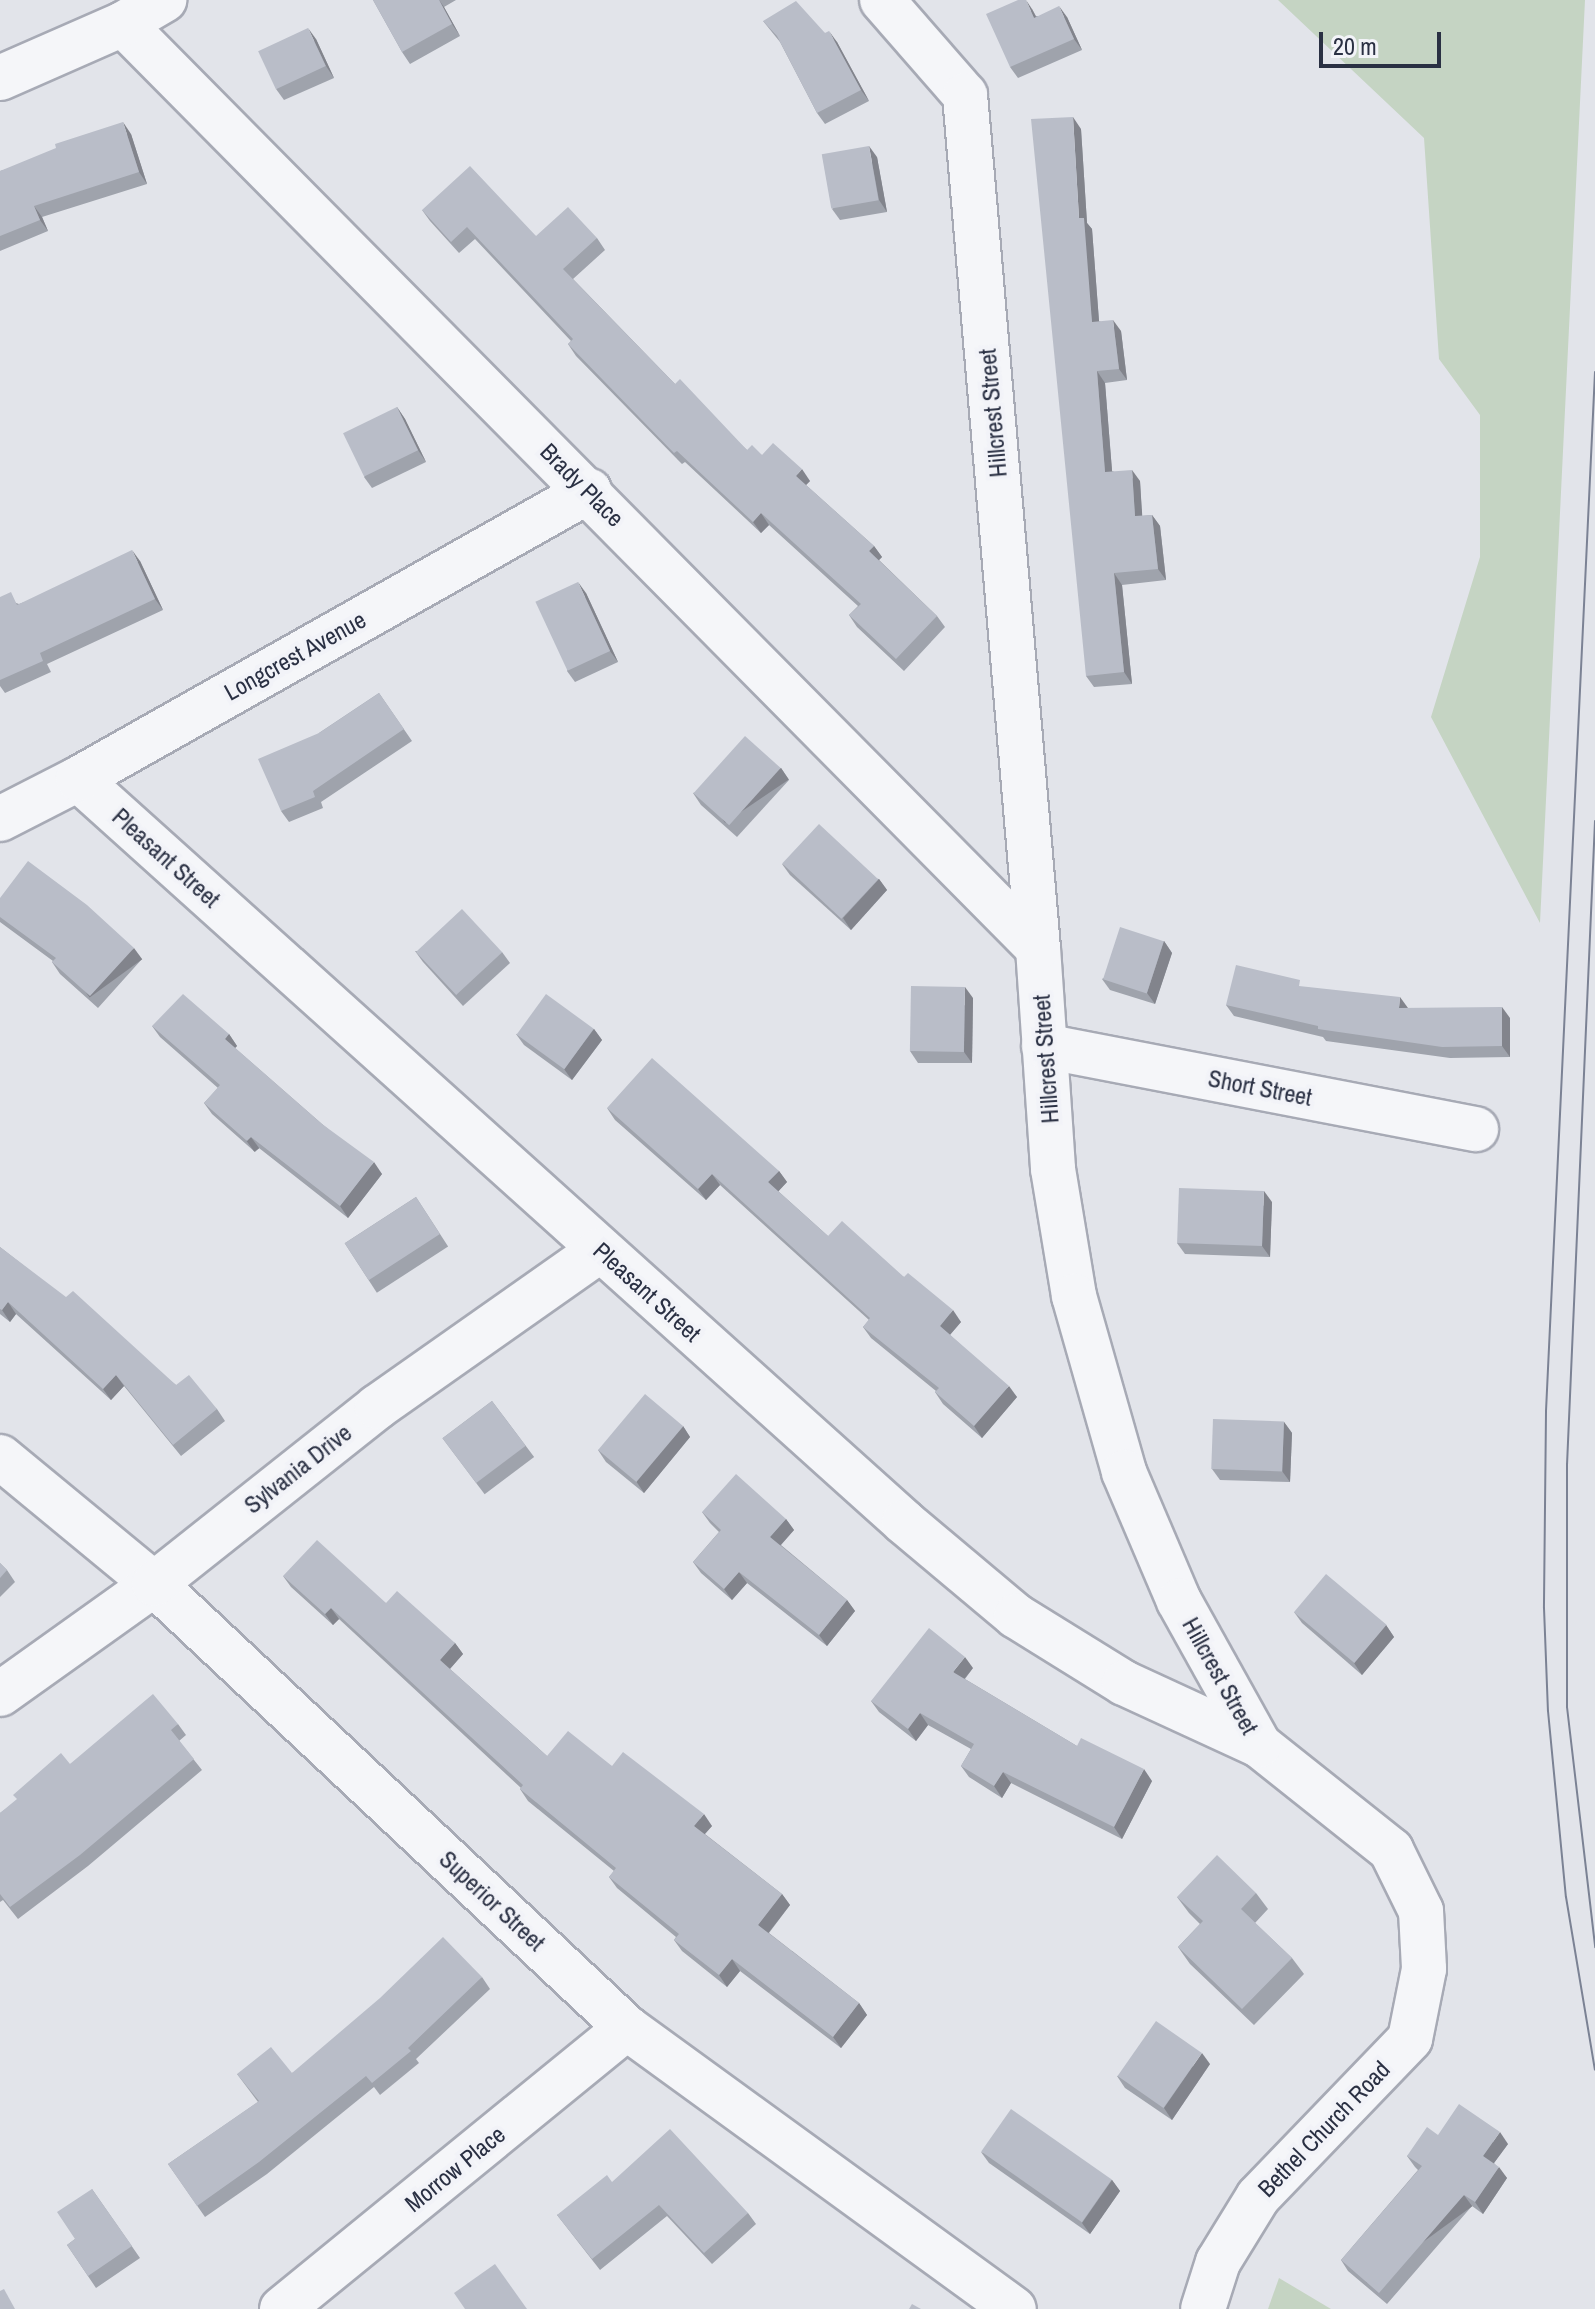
<!DOCTYPE html>
<style>
body{margin:0}
#map{position:relative;width:1595px;height:2309px;overflow:hidden;background:#e2e4ea;font-family:"Archivo Narrow",sans-serif}
div>[style]{position:absolute}
.green>*{inset:0;background:#c5d4c3}
.roads{filter:drop-shadow(2px 0 #a7aab5) drop-shadow(-2px 0 #a7aab5) drop-shadow(0 2px #a7aab5) drop-shadow(0 -2px #a7aab5)}
.minor>*{height:44px;margin:-22px;padding:0 22px;transform-origin:22px;border-radius:22px;background:#f5f6f9}
.tram>*{height:2px;margin:-1px;padding:0 1px;transform-origin:1px;border-radius:1px;background:#7b8294}
.wall>*{inset:0;background:#9fa3ac;transform-origin:0 0}
.shaded-wall>*{inset:0;background:#82848c;transform-origin:0 0}
.building>*{inset:0;background:#b9bdc8;transform-origin:0 0}
span{translate:-50% -50%;white-space:nowrap;text-align:center;line-height:1.15;-webkit-text-stroke:8px #f2f3f8;paint-order:stroke}
.street-label{font-size:24px;color:#2a3043}
.scale{position:absolute;left:1319px;top:32px;width:122px;height:36px;box-sizing:border-box;border:4px solid #2a3043;border-top:0;padding-left:10px;font-size:24px;line-height:28px;white-space:nowrap;color:#2a3043;-webkit-text-stroke:6px #f2f3f8;paint-order:stroke}
</style>
<div id="map">
<div class="green">
<div style="clip-path:polygon(1278px 0,1585px 0,1540px 923px,1431px 717px,1480px 557px,1480px 415px,1439px 359px,1424px 138px)"></div>
<div style="clip-path:polygon(1279px 2278px,1331px 2309px,1268px 2309px)"></div>
</div>
<div class="roads">
<div class="minor">
<div style="left:882px;top:0;width:126px;rotate:48.9deg"></div>
<div style="left:965px;top:95px;width:856px;rotate:85.11deg"></div>
<div style="left:1038px;top:948px;width:222px;rotate:86.1deg"></div>
<div style="left:1053px;top:1169px;width:129px;rotate:80.6deg"></div>
<div style="left:1074px;top:1296px;width:183px;rotate:74.1deg"></div>
<div style="left:1124px;top:1472px;width:140px;rotate:66.9deg"></div>
<div style="left:1179px;top:1601px;width:165px;rotate:60.9deg"></div>
<div style="left:1259px;top:1745px;width:169px;rotate:38.5deg"></div>
<div style="left:1391px;top:1850px;width:68px;rotate:63.8deg"></div>
<div style="left:1421px;top:1911px;width:58px;rotate:87deg"></div>
<div style="left:1424px;top:1969px;width:71px;rotate:101.3deg"></div>
<div style="left:1410px;top:2039px;width:219px;rotate:133.9deg"></div>
<div style="left:1258px;top:2197px;width:76px;rotate:121.6deg"></div>
<div style="left:1218px;top:2262px;width:49px;rotate:107.7deg"></div>
<div style="left:123px;top:24px;width:1300px;rotate:45.28deg"></div>
<div style="left:0;top:78px;width:134px;rotate:-23.7deg"></div>
<div style="left:123px;top:24px;width:48px;rotate:-30.3deg"></div>
<div style="left:78px;top:779px;width:1111px;rotate:41.97deg"></div>
<div style="left:904px;top:1522px;width:146px;rotate:40deg"></div>
<div style="left:1016px;top:1616px;width:127px;rotate:31.8deg"></div>
<div style="left:1124px;top:1683px;width:149px;rotate:24.7deg"></div>
<div style="left:0;top:819px;width:88px;rotate:-27.1deg"></div>
<div style="left:78px;top:779px;width:587px;rotate:-29.41deg"></div>
<div style="left:1044px;top:1046px;width:440px;rotate:10.9deg"></div>
<div style="left:0;top:1457px;width:200px;rotate:39.5deg"></div>
<div style="left:154px;top:1584px;width:649px;rotate:43.19deg"></div>
<div style="left:627px;top:2028px;width:478px;rotate:36deg"></div>
<div style="left:0;top:1694px;width:189px;rotate:-35.5deg"></div>
<div style="left:154px;top:1584px;width:285px;rotate:-38.4deg"></div>
<div style="left:377px;top:1407px;width:273px;rotate:-35.1deg"></div>
<div style="left:282px;top:2309px;width:445px;rotate:-39.2deg"></div>
</div>
</div>
<div class="tram">
<div style="left:1595px;top:372px;width:1041px;rotate:92.7deg"></div>
<div style="left:1546px;top:1412px;width:196px;rotate:90.6deg"></div>
<div style="left:1544px;top:1608px;width:103px;rotate:87.8deg"></div>
<div style="left:1548px;top:1711px;width:187px;rotate:84.5deg"></div>
<div style="left:1566px;top:1897px;width:175px;rotate:80.5deg"></div>
<div style="left:1595px;top:821px;width:644px;rotate:92.49deg"></div>
<div style="left:1567px;top:1464px;width:243px;rotate:90deg"></div>
<div style="left:1567px;top:1707px;width:242px;rotate:83.3deg"></div>
</div>
<div class="wall">
<div style="clip-path:polygon(373px 0,456px 0,444px 7px,460px 36px,410px 64px,402px 52px)"></div>
<div style="clip-path:polygon(1032px 9px,1036px 16px,1067px 17px,1082px 50px,1018px 78px,1010px 67px)"></div>
<div style="clip-path:polygon(763px 21px,825px 33px,837px 42px,869px 101px,825px 124px,817px 113px,780px 42px)"></div>
<div style="clip-path:polygon(316px 39px,334px 78px,284px 100px,276px 89px)"></div>
<div style="clip-path:polygon(1081px 129px,1087px 223px,1092px 229px,1099px 321px,1121px 331px,1127px 380px,1105px 383px,1112px 471px,1140px 481px,1142px 516px,1152px 515px,1160px 526px,1166px 580px,1122px 585px,1132px 684px,1094px 687px,1086px 676px)"></div>
<div style="clip-path:polygon(131px 134px,147px 184px,42px 217px,48px 231px,0 251px,0 171px)"></div>
<div style="clip-path:polygon(877px 157px,887px 212px,840px 220px,832px 209px)"></div>
<div style="clip-path:polygon(422px 210px,536px 236px,597px 238px,605px 250px,573px 279px,675px 384px,747px 450px,762px 455px,810px 481px,806px 485px,874px 546px,882px 557px,879px 560px,937px 616px,945px 627px,904px 671px,857px 627px,849px 615px,858px 606px,769px 525px,761px 533px,685px 462px,682px 464px,576px 356px,568px 344px,571px 341px,475px 239px,459px 253px,430px 221px)"></div>
<div style="clip-path:polygon(397px 407px,405px 419px,426px 462px,372px 488px,364px 477px)"></div>
<div style="clip-path:polygon(140px 561px,163px 610px,47px 664px,51px 672px,5px 693px,0 686px,0 597px,19px 604px)"></div>
<div style="clip-path:polygon(586px 593px,618px 662px,575px 682px,567px 671px)"></div>
<div style="clip-path:polygon(379px 693px,412px 741px,321px 802px,323px 808px,289px 822px,281px 811px,319px 733px)"></div>
<div style="clip-path:polygon(781px 768px,789px 780px,737px 837px,701px 805px,693px 793px)"></div>
<div style="clip-path:polygon(782px 864px,879px 879px,887px 890px,851px 930px,790px 875px)"></div>
<div style="clip-path:polygon(0 898px,142px 959px,98px 1008px,60px 974px,52px 962px,53px 961px,0 922px)"></div>
<div style="clip-path:polygon(1164px 941px,1172px 953px,1155px 1004px,1110px 990px,1102px 979px)"></div>
<div style="clip-path:polygon(415px 951px,502px 952px,510px 963px,463px 1006px,423px 962px)"></div>
<div style="clip-path:polygon(1305px 987px,1407px 1008px,1510px 1018px,1510px 1057px,1450px 1058px,1326px 1041px,1323px 1037px,1234px 1016px,1226px 1005px)"></div>
<div style="clip-path:polygon(973px 998px,972px 1063px,918px 1063px,910px 1051px)"></div>
<div style="clip-path:polygon(152px 1026px,229px 1034px,237px 1046px,235px 1048px,322px 1124px,382px 1174px,348px 1218px,259px 1148px,255px 1152px,212px 1114px,204px 1103px,218px 1088px,160px 1037px)"></div>
<div style="clip-path:polygon(594px 1029px,602px 1040px,572px 1080px,524px 1045px,516px 1034px)"></div>
<div style="clip-path:polygon(607px 1108px,779px 1171px,787px 1182px,778px 1191px,828px 1236px,904px 1277px,961px 1322px,950px 1335px,1017px 1397px,982px 1438px,943px 1404px,935px 1392px,936px 1391px,871px 1338px,863px 1327px,869px 1320px,720px 1185px,706px 1200px,615px 1120px)"></div>
<div style="left:416px;top:1197px;width:59px;height:85px;rotate:57deg"></div>
<div style="clip-path:polygon(1272px 1202px,1270px 1257px,1185px 1254px,1177px 1243px)"></div>
<div style="clip-path:polygon(0 1247px,176px 1385px,217px 1409px,225px 1421px,181px 1456px,124px 1386px,111px 1400px,16px 1314px,10px 1322px,0 1314px)"></div>
<div style="left:492px;top:1401px;width:70px;height:62px;rotate:53deg"></div>
<div style="clip-path:polygon(1284px 1422px,1292px 1433px,1290px 1482px,1220px 1480px,1212px 1469px)"></div>
<div style="clip-path:polygon(683px 1426px,690px 1437px,644px 1493px,606px 1462px,598px 1450px)"></div>
<div style="clip-path:polygon(702px 1512px,786px 1519px,794px 1530px,781px 1545px,847px 1600px,855px 1611px,827px 1646px,747px 1583px,732px 1600px,701px 1573px,693px 1562px,719px 1532px,710px 1523px)"></div>
<div style="clip-path:polygon(0 1563px,7px 1570px,15px 1582px,0 1597px)"></div>
<div style="clip-path:polygon(283px 1576px,386px 1603px,455px 1643px,463px 1654px,450px 1669px,547px 1756px,612px 1766px,712px 1826px,705px 1834px,782px 1894px,790px 1905px,769px 1933px,859px 2003px,867px 2015px,841px 2048px,740px 1971px,727px 1987px,682px 1951px,674px 1940px,676px 1937px,617px 1888px,609px 1877px,614px 1871px,528px 1801px,520px 1789px,521px 1788px,339px 1619px,333px 1625px,291px 1587px)"></div>
<div style="clip-path:polygon(1294px 1612px,1386px 1625px,1394px 1637px,1362px 1675px,1302px 1623px)"></div>
<div style="clip-path:polygon(973px 1668px,965px 1679px,1077px 1746px,1152px 1781px,1122px 1839px,1011px 1783px,1002px 1798px,969px 1777px,961px 1766px,971px 1749px,928px 1725px,916px 1741px,879px 1712px,871px 1701px)"></div>
<div style="clip-path:polygon(178px 1724px,186px 1735px,179px 1741px,202px 1770px,88px 1866px,18px 1919px,3px 1900px,0 1902px,0 1813px,70px 1764px)"></div>
<div style="clip-path:polygon(1256px 1893px,1268px 1909px,1255px 1923px,1292px 1958px,1304px 1974px,1254px 2025px,1190px 1964px,1178px 1947px,1200px 1924px,1189px 1913px,1177px 1897px)"></div>
<div style="clip-path:polygon(482px 1977px,490px 1989px,416px 2059px,419px 2063px,380px 2095px,374px 2087px,267px 2174px,205px 2217px,168px 2164px,258px 2102px,237px 2074px,292px 2073px)"></div>
<div style="clip-path:polygon(1210px 2064px,1172px 2120px,1125px 2088px,1117px 2076px)"></div>
<div style="clip-path:polygon(1438px 2135px,1508px 2144px,1494px 2163px,1507px 2178px,1483px 2214px,1472px 2206px,1387px 2304px,1348px 2271px,1341px 2260px,1418px 2170px,1415px 2167px,1407px 2156px)"></div>
<div style="clip-path:polygon(981px 2152px,1112px 2180px,1120px 2191px,1090px 2234px,989px 2163px)"></div>
<div style="clip-path:polygon(612px 2182px,748px 2213px,756px 2224px,712px 2264px,667px 2216px,600px 2270px,557px 2215px)"></div>
<div style="clip-path:polygon(92px 2189px,140px 2258px,96px 2288px,67px 2245px,75px 2239px)"></div>
</div>
<div class="shaded-wall">
<div style="clip-path:polygon(439px 0,444px 7px,460px 36px,452px 24px)"></div>
<div style="clip-path:polygon(1026px 0,1032px 9px,1042px 29px,1034px 18px)"></div>
<div style="clip-path:polygon(1059px 6px,1067px 17px,1082px 50px,1074px 39px)"></div>
<div style="clip-path:polygon(308px 28px,316px 39px,334px 78px,326px 66px)"></div>
<div style="clip-path:polygon(829px 31px,837px 42px,869px 101px,861px 90px)"></div>
<div style="clip-path:polygon(1073px 117px,1081px 129px,1087px 223px,1092px 229px,1100px 334px,1092px 322px,1079px 218px)"></div>
<div style="clip-path:polygon(123px 122px,131px 134px,147px 184px,139px 172px)"></div>
<div style="clip-path:polygon(869px 146px,877px 157px,887px 212px,879px 200px)"></div>
<div style="clip-path:polygon(34px 206px,42px 217px,48px 231px,40px 220px)"></div>
<div style="clip-path:polygon(1113px 320px,1121px 331px,1127px 380px,1119px 369px)"></div>
<div style="clip-path:polygon(1097px 371px,1105px 383px,1113px 483px,1105px 472px)"></div>
<div style="clip-path:polygon(397px 407px,405px 419px,426px 462px,418px 450px)"></div>
<div style="clip-path:polygon(802px 469px,810px 481px,804px 487px,796px 476px)"></div>
<div style="clip-path:polygon(1132px 470px,1140px 481px,1143px 528px,1135px 516px)"></div>
<div style="clip-path:polygon(761px 513px,769px 525px,761px 533px,753px 522px)"></div>
<div style="clip-path:polygon(1152px 515px,1160px 526px,1166px 580px,1158px 569px)"></div>
<div style="clip-path:polygon(874px 546px,882px 557px,877px 562px,869px 551px)"></div>
<div style="clip-path:polygon(132px 550px,140px 561px,163px 610px,155px 599px)"></div>
<div style="clip-path:polygon(1114px 573px,1122px 585px,1132px 684px,1124px 672px)"></div>
<div style="clip-path:polygon(578px 582px,586px 593px,618px 662px,610px 651px)"></div>
<div style="left:781px;top:768px;width:14px;height:77px;rotate:56deg"></div>
<div style="clip-path:polygon(879px 879px,887px 890px,851px 930px,843px 918px)"></div>
<div style="clip-path:polygon(1164px 941px,1172px 953px,1155px 1004px,1147px 993px)"></div>
<div style="left:134px;top:948px;width:14px;height:65px;rotate:54deg"></div>
<div style="clip-path:polygon(965px 987px,973px 998px,972px 1063px,964px 1052px)"></div>
<div style="clip-path:polygon(1400px 997px,1408px 1008px,1399px 1008px)"></div>
<div style="clip-path:polygon(1502px 1007px,1510px 1018px,1510px 1057px,1502px 1046px)"></div>
<div style="clip-path:polygon(594px 1029px,602px 1040px,572px 1080px,564px 1069px)"></div>
<div style="clip-path:polygon(229px 1034px,237px 1046px,233px 1050px,225px 1039px)"></div>
<div style="left:251px;top:1137px;width:14px;height:6px;rotate:54deg"></div>
<div style="clip-path:polygon(374px 1162px,382px 1174px,348px 1218px,340px 1206px)"></div>
<div style="clip-path:polygon(779px 1171px,787px 1182px,776px 1194px,768px 1182px)"></div>
<div style="clip-path:polygon(712px 1174px,720px 1185px,706px 1200px,698px 1189px)"></div>
<div style="clip-path:polygon(1264px 1191px,1272px 1202px,1270px 1257px,1262px 1246px)"></div>
<div style="clip-path:polygon(8px 1302px,16px 1314px,10px 1322px,2px 1310px)"></div>
<div style="clip-path:polygon(953px 1310px,961px 1322px,948px 1337px,940px 1326px)"></div>
<div style="clip-path:polygon(116px 1375px,124px 1386px,111px 1400px,103px 1389px)"></div>
<div style="clip-path:polygon(1009px 1386px,1017px 1397px,982px 1438px,974px 1426px)"></div>
<div style="clip-path:polygon(1284px 1422px,1292px 1433px,1290px 1482px,1282px 1471px)"></div>
<div style="clip-path:polygon(683px 1426px,690px 1437px,644px 1493px,636px 1481px)"></div>
<div style="clip-path:polygon(786px 1519px,794px 1530px,778px 1548px,770px 1537px)"></div>
<div style="clip-path:polygon(739px 1572px,747px 1583px,732px 1600px,724px 1589px)"></div>
<div style="clip-path:polygon(847px 1600px,855px 1611px,827px 1646px,819px 1635px)"></div>
<div style="clip-path:polygon(331px 1608px,339px 1619px,333px 1625px,325px 1614px)"></div>
<div style="clip-path:polygon(1386px 1625px,1394px 1637px,1362px 1675px,1354px 1663px)"></div>
<div style="clip-path:polygon(455px 1643px,463px 1654px,448px 1671px,440px 1660px)"></div>
<div style="clip-path:polygon(965px 1657px,973px 1668px,961px 1683px,953px 1672px)"></div>
<div style="clip-path:polygon(920px 1713px,928px 1725px,916px 1741px,908px 1729px)"></div>
<div style="clip-path:polygon(1144px 1769px,1152px 1781px,1122px 1839px,1114px 1827px)"></div>
<div style="clip-path:polygon(1003px 1772px,1011px 1783px,1002px 1798px,994px 1786px)"></div>
<div style="clip-path:polygon(704px 1814px,712px 1826px,702px 1837px,694px 1826px)"></div>
<div style="clip-path:polygon(782px 1894px,790px 1905px,766px 1936px,758px 1925px)"></div>
<div style="clip-path:polygon(732px 1959px,740px 1971px,727px 1987px,719px 1975px)"></div>
<div style="clip-path:polygon(859px 2003px,867px 2015px,841px 2048px,833px 2037px)"></div>
<div style="clip-path:polygon(1202px 2053px,1210px 2064px,1172px 2120px,1164px 2108px)"></div>
<div style="clip-path:polygon(1500px 2132px,1508px 2144px,1491px 2167px,1483px 2156px)"></div>
<div style="clip-path:polygon(1499px 2167px,1507px 2178px,1483px 2214px,1475px 2202px)"></div>
<div style="clip-path:polygon(1112px 2180px,1120px 2191px,1090px 2234px,1082px 2223px)"></div>
<div style="left:1464px;top:2195px;width:14px;height:130px;rotate:54deg"></div>
</div>
<div class="building">
<div style="clip-path:polygon(373px 0,439px 0,452px 24px,402px 52px)"></div>
<div style="clip-path:polygon(1018px 0,1026px 0,1034px 18px,1059px 6px,1074px 39px,1010px 67px,986px 14px)"></div>
<div style="clip-path:polygon(796px 1px,825px 33px,829px 31px,861px 90px,817px 113px,777px 36px,763px 21px)"></div>
<div style="left:308px;top:28px;width:42px;height:55px;rotate:65deg"></div>
<div style="clip-path:polygon(1073px 117px,1079px 218px,1084px 218px,1092px 322px,1113px 320px,1119px 369px,1097px 371px,1105px 472px,1132px 470px,1135px 516px,1152px 515px,1158px 569px,1114px 573px,1124px 672px,1086px 676px,1031px 119px)"></div>
<div style="clip-path:polygon(123px 122px,139px 172px,34px 206px,40px 220px,0 236px,0 171px,56px 148px,55px 144px)"></div>
<div style="left:869px;top:146px;width:55px;height:48px;rotate:80deg"></div>
<div style="clip-path:polygon(470px 166px,536px 236px,568px 207px,597px 238px,563px 269px,675px 384px,680px 379px,747px 450px,752px 445px,762px 455px,773px 443px,802px 469px,796px 476px,874px 546px,869px 551px,937px 616px,896px 659px,849px 615px,861px 604px,761px 513px,753px 522px,677px 451px,674px 453px,568px 344px,573px 339px,467px 227px,451px 242px,422px 210px)"></div>
<div style="left:397px;top:407px;width:48px;height:60px;rotate:64deg"></div>
<div style="clip-path:polygon(132px 550px,155px 599px,40px 653px,43px 661px,0 680px,0 597px,11px 592px,17px 605px)"></div>
<div style="left:578px;top:582px;width:76px;height:47px;rotate:65deg"></div>
<div style="clip-path:polygon(379px 693px,404px 729px,313px 791px,315px 797px,281px 811px,258px 759px,319px 733px)"></div>
<div style="left:745px;top:736px;width:48px;height:77px;rotate:42deg"></div>
<div style="left:819px;top:824px;width:81px;height:54px;rotate:43deg"></div>
<div style="clip-path:polygon(28px 861px,87px 905px,134px 948px,90px 996px,52px 962px,56px 958px,0 917px,0 898px)"></div>
<div style="left:462px;top:909px;width:59px;height:63px;rotate:47deg"></div>
<div style="left:1120px;top:927px;width:46px;height:55px;rotate:18deg"></div>
<div style="clip-path:polygon(1236px 965px,1300px 980px,1299px 986px,1400px 997px,1399px 1008px,1502px 1007px,1502px 1046px,1442px 1047px,1318px 1029px,1318px 1026px,1226px 1005px)"></div>
<div style="left:911px;top:986px;width:54px;height:65px;rotate:1deg"></div>
<div style="clip-path:polygon(183px 994px,229px 1034px,225px 1039px,322px 1124px,374px 1162px,340px 1206px,251px 1137px,247px 1141px,204px 1103px,220px 1085px,152px 1026px)"></div>
<div style="left:546px;top:994px;width:59px;height:50px;rotate:36deg"></div>
<div style="clip-path:polygon(652px 1058px,779px 1171px,768px 1182px,828px 1236px,842px 1221px,904px 1277px,908px 1273px,953px 1310px,940px 1326px,1009px 1386px,974px 1426px,935px 1392px,939px 1388px,863px 1327px,870px 1318px,712px 1174px,698px 1189px,607px 1108px)"></div>
<div style="left:1179px;top:1188px;width:85px;height:55px;rotate:2deg"></div>
<div style="left:416px;top:1197px;width:44px;height:85px;rotate:57deg"></div>
<div style="clip-path:polygon(0 1247px,66px 1297px,73px 1291px,176px 1385px,189px 1375px,217px 1409px,173px 1445px,116px 1375px,103px 1389px,8px 1302px,2px 1310px,0 1309px)"></div>
<div style="left:645px;top:1394px;width:50px;height:73px;rotate:40deg"></div>
<div style="left:492px;top:1401px;width:56px;height:62px;rotate:53deg"></div>
<div style="left:1213px;top:1419px;width:71px;height:50px;rotate:2deg"></div>
<div style="clip-path:polygon(736px 1474px,786px 1519px,770px 1537px,847px 1600px,819px 1635px,739px 1572px,724px 1589px,693px 1562px,721px 1530px,702px 1512px)"></div>
<div style="clip-path:polygon(317px 1540px,386px 1603px,397px 1591px,455px 1643px,440px 1660px,547px 1756px,568px 1731px,612px 1766px,623px 1752px,704px 1814px,694px 1826px,782px 1894px,758px 1925px,859px 2003px,833px 2037px,732px 1959px,719px 1975px,674px 1940px,679px 1934px,609px 1877px,616px 1868px,520px 1789px,523px 1785px,331px 1608px,325px 1614px,283px 1576px)"></div>
<div style="clip-path:polygon(0 1563px,7px 1570px,0 1578px)"></div>
<div style="left:1326px;top:1574px;width:79px;height:50px;rotate:40deg"></div>
<div style="clip-path:polygon(929px 1628px,965px 1657px,953px 1672px,1077px 1746px,1081px 1738px,1144px 1769px,1114px 1827px,1003px 1772px,994px 1786px,961px 1766px,974px 1744px,920px 1713px,908px 1729px,871px 1701px)"></div>
<div style="clip-path:polygon(153px 1694px,178px 1724px,171px 1730px,194px 1759px,80px 1855px,10px 1907px,0 1894px,0 1813px,17px 1799px,13px 1795px,61px 1753px,70px 1764px)"></div>
<div style="clip-path:polygon(1217px 1855px,1256px 1893px,1241px 1909px,1292px 1958px,1242px 2009px,1178px 1947px,1203px 1921px,1177px 1897px)"></div>
<div style="clip-path:polygon(443px 1937px,482px 1977px,408px 2048px,411px 2051px,372px 2083px,366px 2076px,259px 2162px,197px 2206px,168px 2164px,259px 2101px,237px 2074px,271px 2047px,292px 2073px,380px 1998px)"></div>
<div style="left:1156px;top:2021px;width:56px;height:67px;rotate:35deg"></div>
<div style="clip-path:polygon(1459px 2104px,1500px 2132px,1483px 2156px,1499px 2167px,1475px 2202px,1464px 2195px,1379px 2293px,1341px 2260px,1422px 2166px,1407px 2156px,1427px 2127px,1438px 2135px)"></div>
<div style="left:1011px;top:2109px;width:123px;height:52px;rotate:35deg"></div>
<div style="clip-path:polygon(670px 2129px,748px 2213px,704px 2253px,659px 2205px,592px 2259px,557px 2215px,607px 2175px,612px 2182px)"></div>
<div style="clip-path:polygon(92px 2189px,132px 2246px,88px 2276px,67px 2245px,75px 2239px,57px 2212px)"></div>
<div style="clip-path:polygon(495px 2264px,527px 2309px,465px 2309px,454px 2293px)"></div>
<div style="clip-path:polygon(4px 2289px,15px 2309px,0 2309px,0 2291px)"></div>
<div style="clip-path:polygon(912px 2304px,921px 2309px,909px 2309px)"></div>
</div>
<div class="street-label">
<span style="left:993px;top:413px;rotate:-95deg">Hillcrest Street</span>
<span style="left:582px;top:485px;rotate:45deg">Brady Place</span>
<span style="left:295px;top:656px;rotate:-29deg">Longcrest Avenue</span>
<span style="left:166px;top:858px;rotate:42deg">Pleasant Street</span>
<span style="left:1046px;top:1059px;rotate:-94deg">Hillcrest Street</span>
<span style="left:1260px;top:1088px;rotate:11deg">Short Street</span>
<span style="left:647px;top:1292px;rotate:42deg">Pleasant Street</span>
<span style="left:298px;top:1469px;rotate:-38deg">Sylvania Drive</span>
<span style="left:1220px;top:1676px;rotate:61deg">Hillcrest Street</span>
<span style="left:492px;top:1901px;rotate:43deg">Superior Street</span>
<span style="left:1324px;top:2129px;rotate:-46deg">Bethel Church Road</span>
<span style="left:455px;top:2169px;rotate:-39deg">Morrow Place</span>
</div>
<div class="scale">20 m</div>
</div>
